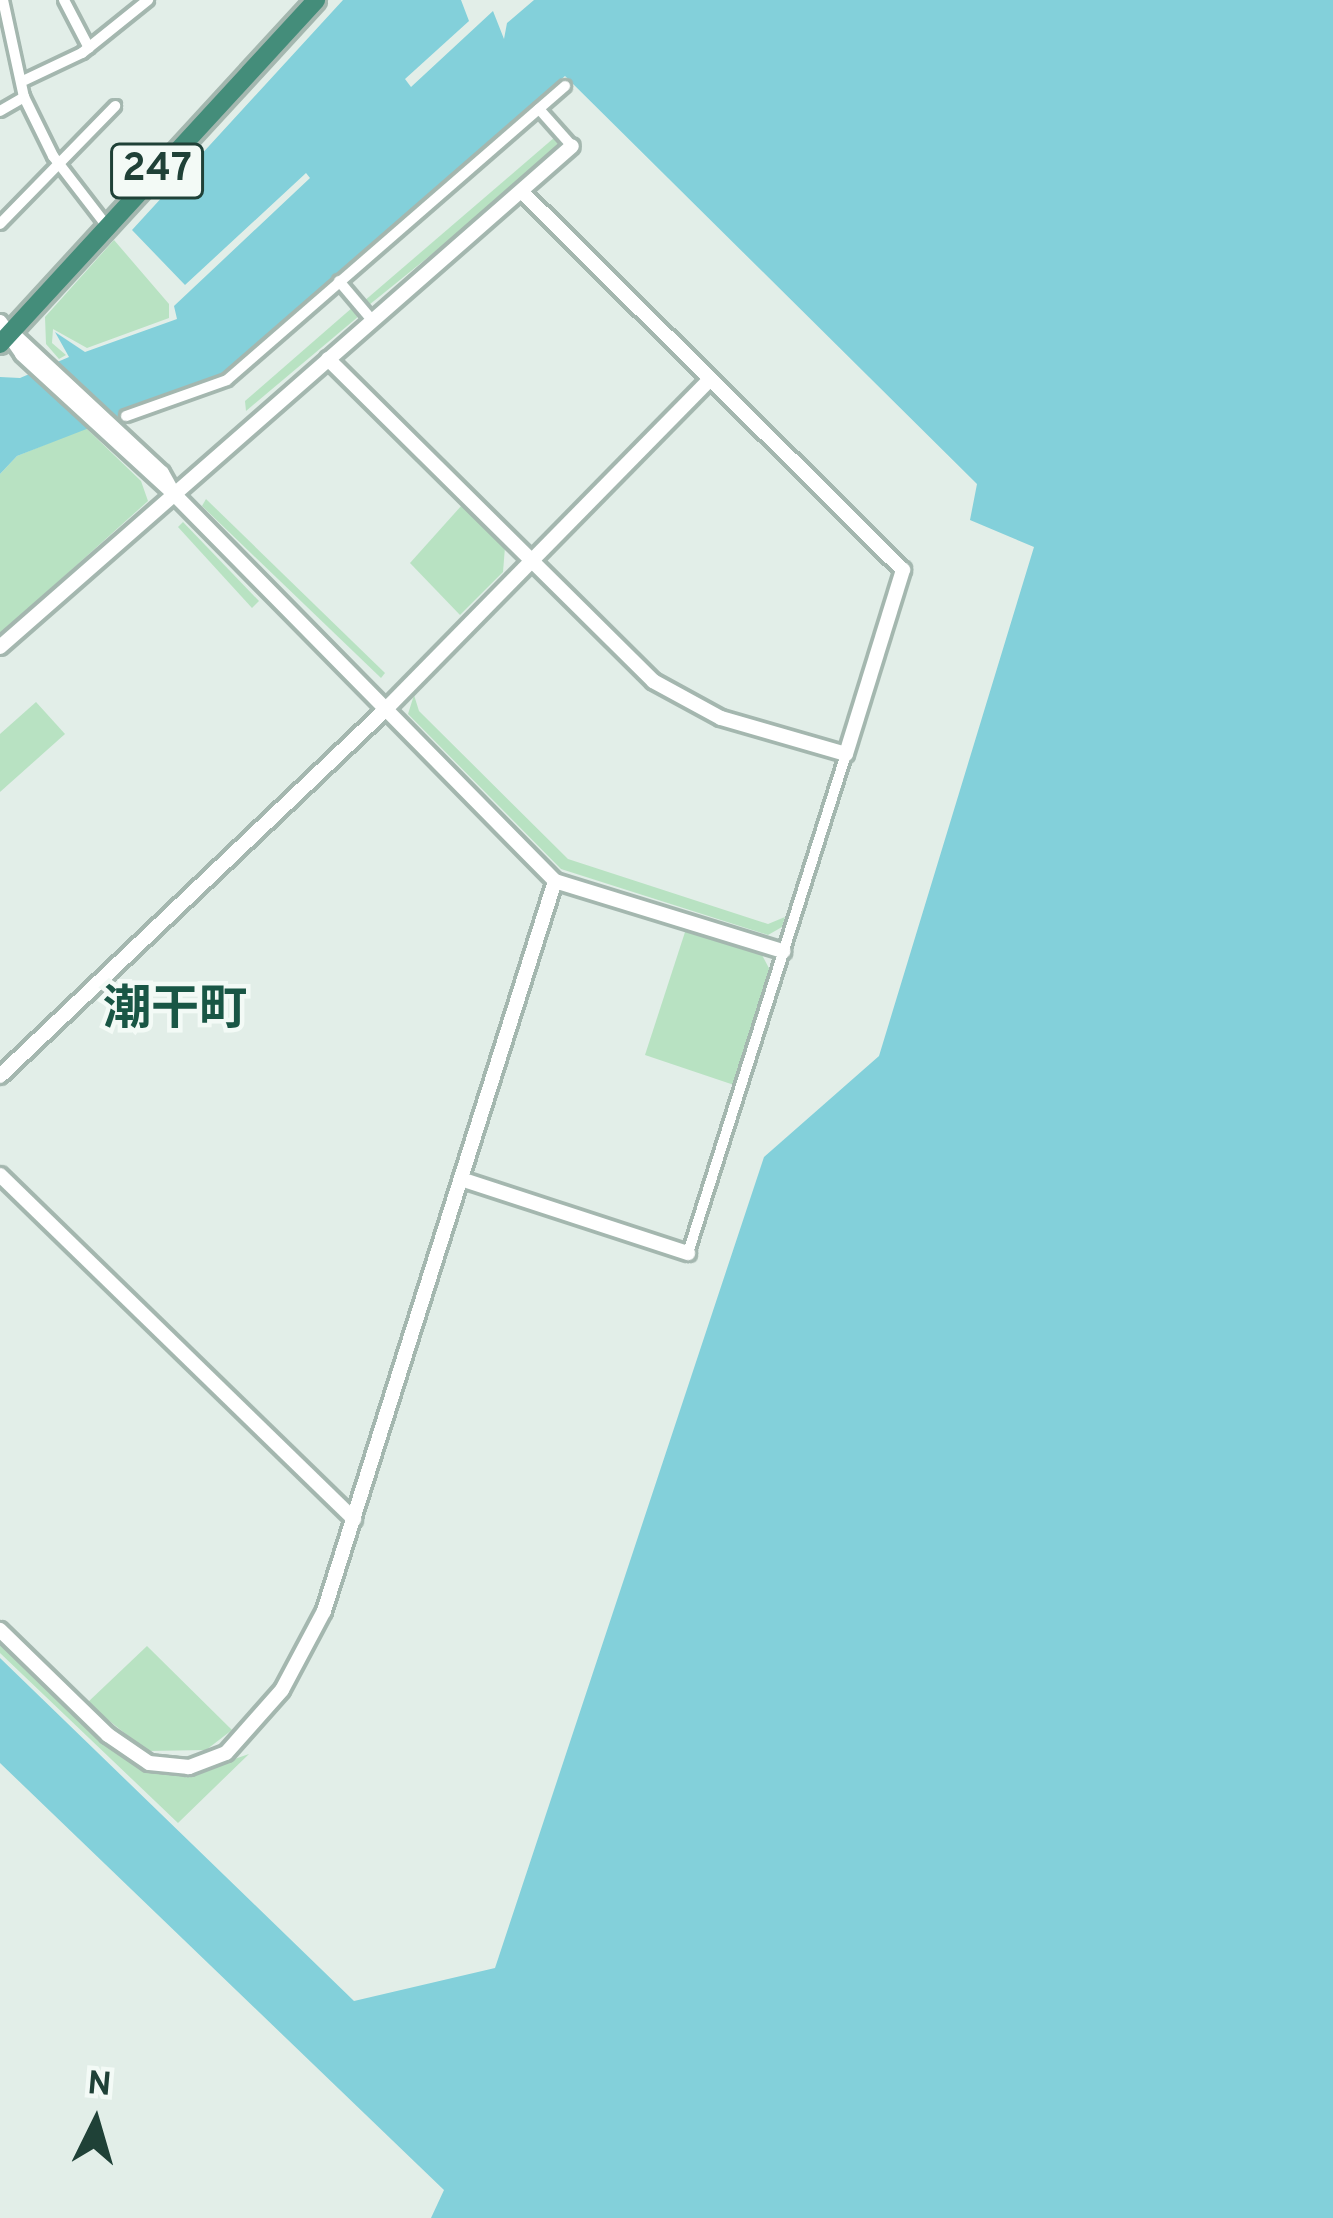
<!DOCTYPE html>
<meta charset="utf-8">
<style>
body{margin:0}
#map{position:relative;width:1333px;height:2218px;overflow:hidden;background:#e2eee8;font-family:Overpass,"Noto Sans JP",sans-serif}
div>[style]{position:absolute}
.green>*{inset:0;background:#b8e2c2}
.water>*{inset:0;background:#83d0da}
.roads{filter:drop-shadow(3px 0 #a4b7af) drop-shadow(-3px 0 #a4b7af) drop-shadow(0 3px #a4b7af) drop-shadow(0 -3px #a4b7af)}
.minor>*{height:10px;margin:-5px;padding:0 5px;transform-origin:5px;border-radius:5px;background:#fff}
.tertiary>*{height:14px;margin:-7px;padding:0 7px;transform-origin:7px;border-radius:7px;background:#fff}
.trunk>*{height:18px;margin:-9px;padding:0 9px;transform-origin:9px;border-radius:9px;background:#448d7a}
span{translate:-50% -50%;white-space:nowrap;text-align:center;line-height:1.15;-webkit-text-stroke:9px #f3faf6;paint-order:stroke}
.shield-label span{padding:3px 9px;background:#f3faf6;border:3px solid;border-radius:9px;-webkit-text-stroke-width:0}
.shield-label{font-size:39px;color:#1f4137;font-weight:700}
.quarter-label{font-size:48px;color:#195645;font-weight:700}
.north{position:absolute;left:36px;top:2062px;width:120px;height:120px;-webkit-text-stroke:9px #f3faf6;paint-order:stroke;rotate:5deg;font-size:33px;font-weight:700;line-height:48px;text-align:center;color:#1f4137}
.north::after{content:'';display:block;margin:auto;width:42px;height:54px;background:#1f4137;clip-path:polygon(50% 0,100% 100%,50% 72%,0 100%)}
</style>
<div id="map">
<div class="green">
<div style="clip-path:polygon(555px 137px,561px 146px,536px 170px,369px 305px,363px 302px)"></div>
<div style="clip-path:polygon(114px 240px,169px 304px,169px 318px,87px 348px,53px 329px,52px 343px,66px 355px,59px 359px,46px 344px,45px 317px)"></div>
<div style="clip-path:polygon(353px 307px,359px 316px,246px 411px,245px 401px)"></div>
<div style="clip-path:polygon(86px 428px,141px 481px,148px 501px,0 634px,0 474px,17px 456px)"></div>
<div style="clip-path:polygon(206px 499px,385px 673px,381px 678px,202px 506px)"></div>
<div style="clip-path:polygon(462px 505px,505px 547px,503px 572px,460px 615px,410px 563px)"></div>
<div style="clip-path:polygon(183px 522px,259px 601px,252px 608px,178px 527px)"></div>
<div style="clip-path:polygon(414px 695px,419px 711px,568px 859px,768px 924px,785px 917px,782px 927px,768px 935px,561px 869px,408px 714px)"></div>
<div style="clip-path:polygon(36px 702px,65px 734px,0 792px,0 734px)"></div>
<div style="clip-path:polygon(686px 929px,761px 953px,771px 972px,734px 1085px,645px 1055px)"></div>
<div style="clip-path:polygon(0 1638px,134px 1765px,188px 1775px,249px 1754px,178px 1823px,0 1653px)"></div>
<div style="clip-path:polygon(147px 1646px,232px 1730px,206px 1750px,147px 1751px,87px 1703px)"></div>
</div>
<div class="water">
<div style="clip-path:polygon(343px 0,461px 0,469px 21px,405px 79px,411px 87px,493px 11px,504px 39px,507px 23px,534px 0,1333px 0,1333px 2218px,431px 2218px,444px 2190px,0 1763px,0 1658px,354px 2001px,495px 1968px,764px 1157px,879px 1056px,1034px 547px,970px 520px,977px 484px,565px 76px,218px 378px,17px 456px,0 474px,0 377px,20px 378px,69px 357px,55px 332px,85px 352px,177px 319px,174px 306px,310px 178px,306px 173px,185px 285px,132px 230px)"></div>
</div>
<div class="roads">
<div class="minor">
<div style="left:3px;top:0;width:99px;rotate:77.8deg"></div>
<div style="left:24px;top:97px;width:66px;rotate:63.8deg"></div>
<div style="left:53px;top:156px;width:88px;rotate:52.4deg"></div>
<div style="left:64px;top:0;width:54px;rotate:62.5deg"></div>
<div style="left:25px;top:80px;width:63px;rotate:-25.3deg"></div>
<div style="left:82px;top:53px;width:85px;rotate:-38.8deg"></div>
<div style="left:539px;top:109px;width:50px;rotate:48.3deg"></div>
<div style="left:0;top:111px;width:28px;rotate:-30deg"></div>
<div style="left:0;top:224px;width:165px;rotate:-45.7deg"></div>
<div style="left:339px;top:281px;width:51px;rotate:49.8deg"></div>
<div style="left:126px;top:416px;width:107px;rotate:-19.6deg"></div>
<div style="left:227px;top:380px;width:448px;rotate:-41deg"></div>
<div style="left:688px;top:1253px;width:523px;rotate:-72.43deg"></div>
</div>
<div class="tertiary">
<div style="left:0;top:322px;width:39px;rotate:55deg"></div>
<div style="left:22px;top:354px;width:207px;rotate:42.6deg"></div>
<div style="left:174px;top:494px;width:543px;rotate:45.45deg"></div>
<div style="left:555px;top:881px;width:766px;rotate:107.56deg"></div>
<div style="left:324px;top:1611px;width:89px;rotate:118deg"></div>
<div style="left:282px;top:1690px;width:84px;rotate:131.6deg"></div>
<div style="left:226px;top:1753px;width:40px;rotate:159deg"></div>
<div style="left:189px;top:1767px;width:40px;rotate:-174.3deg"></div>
<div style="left:149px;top:1763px;width:50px;rotate:-145.7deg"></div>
<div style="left:108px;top:1735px;width:151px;rotate:-135.8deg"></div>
<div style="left:14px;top:335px;width:202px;rotate:43deg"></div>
<div style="left:162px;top:473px;width:21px;rotate:61deg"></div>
<div style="left:328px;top:359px;width:458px;rotate:44.7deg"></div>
<div style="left:653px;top:681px;width:77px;rotate:28.6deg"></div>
<div style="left:721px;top:718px;width:130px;rotate:16.1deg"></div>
<div style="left:846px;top:754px;width:193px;rotate:-72.8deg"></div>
<div style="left:903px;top:570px;width:538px;rotate:-135.23deg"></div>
<div style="left:0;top:647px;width:760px;rotate:-41.21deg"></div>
<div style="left:555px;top:881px;width:239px;rotate:17.1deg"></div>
<div style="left:0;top:1076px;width:533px;rotate:-43.55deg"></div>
<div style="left:386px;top:709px;width:462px;rotate:-45.5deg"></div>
<div style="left:0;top:1175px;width:494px;rotate:44.2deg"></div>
<div style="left:461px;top:1179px;width:239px;rotate:18.1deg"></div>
</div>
<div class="trunk">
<div style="left:0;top:344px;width:467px;rotate:-47.4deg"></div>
</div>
</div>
<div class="shield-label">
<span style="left:157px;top:171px">247</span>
</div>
<div class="quarter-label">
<span style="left:175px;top:1013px">潮干町</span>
</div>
<div class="north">N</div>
</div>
